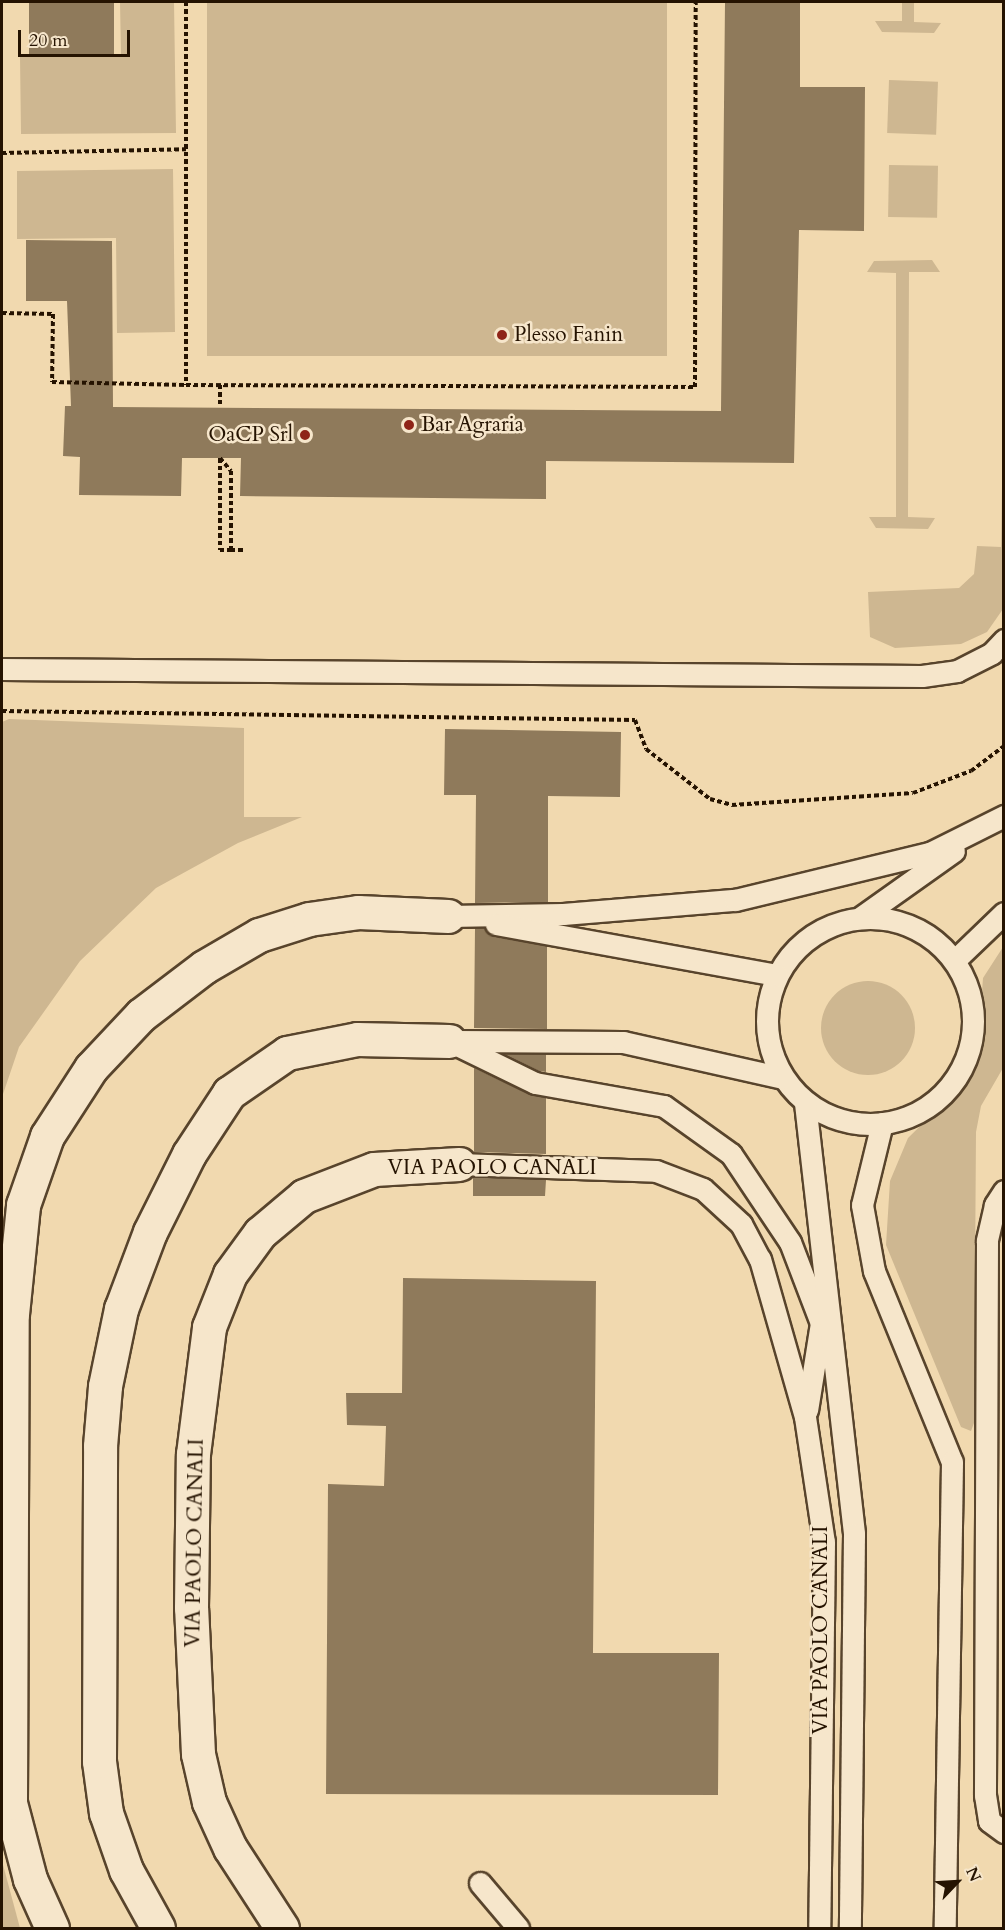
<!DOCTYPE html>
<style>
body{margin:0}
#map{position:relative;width:1005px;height:1930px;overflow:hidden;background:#f1d9af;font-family:Cardo,serif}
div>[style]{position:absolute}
.green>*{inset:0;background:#ceb791;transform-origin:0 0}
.round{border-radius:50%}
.building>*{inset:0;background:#8f7a5b;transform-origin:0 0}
.path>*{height:4px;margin-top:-2px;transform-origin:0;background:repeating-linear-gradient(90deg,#251301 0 4.5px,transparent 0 7.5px)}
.roads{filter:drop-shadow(2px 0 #58442c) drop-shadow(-2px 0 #58442c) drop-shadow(0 2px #58442c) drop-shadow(0 -2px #58442c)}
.lane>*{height:21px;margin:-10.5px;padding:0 10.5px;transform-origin:10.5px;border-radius:10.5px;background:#f6e6cb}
.lane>.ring{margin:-10.5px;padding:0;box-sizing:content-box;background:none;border:21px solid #f6e6cb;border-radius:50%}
.street>*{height:33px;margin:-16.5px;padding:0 16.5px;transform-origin:16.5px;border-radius:16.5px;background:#f6e6cb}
.dots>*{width:16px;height:16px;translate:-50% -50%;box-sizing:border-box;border:3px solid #f6e6cb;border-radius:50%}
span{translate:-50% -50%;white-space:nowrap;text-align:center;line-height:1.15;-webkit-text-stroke:5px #f6e6cb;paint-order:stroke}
.poi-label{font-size:21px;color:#251301}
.left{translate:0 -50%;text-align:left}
.right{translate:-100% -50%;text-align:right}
.street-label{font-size:21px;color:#251301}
.frame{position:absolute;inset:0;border:3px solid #251301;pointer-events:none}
.north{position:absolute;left:927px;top:1852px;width:60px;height:60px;-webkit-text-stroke:4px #f6e6cb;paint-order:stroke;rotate:65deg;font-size:16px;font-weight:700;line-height:24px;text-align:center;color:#251301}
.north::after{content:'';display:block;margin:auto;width:21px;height:27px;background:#251301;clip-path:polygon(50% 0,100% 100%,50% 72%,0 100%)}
.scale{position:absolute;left:18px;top:30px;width:112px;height:27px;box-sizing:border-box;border:3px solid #251301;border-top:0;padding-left:8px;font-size:18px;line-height:21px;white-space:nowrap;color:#251301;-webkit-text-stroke:4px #f6e6cb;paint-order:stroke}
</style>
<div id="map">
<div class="green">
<div style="clip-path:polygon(120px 2px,174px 2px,176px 133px,21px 134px,20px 57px,121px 56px)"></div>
<div style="left:207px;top:2px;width:460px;height:354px"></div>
<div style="clip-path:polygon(902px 2px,914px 2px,914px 22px,941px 23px,934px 33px,882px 32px,875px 21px,902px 21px)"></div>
<div style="left:889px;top:80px;width:49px;height:53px;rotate:2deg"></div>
<div style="left:889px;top:165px;width:49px;height:52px;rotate:1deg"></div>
<div style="clip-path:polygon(173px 169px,175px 332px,117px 333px,116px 238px,17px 239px,17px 171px)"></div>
<div style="clip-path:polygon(932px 260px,940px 272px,909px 272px,908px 517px,935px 518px,928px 529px,876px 528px,869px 517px,896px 517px,896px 273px,867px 272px,874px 261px)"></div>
<div style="clip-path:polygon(1003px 423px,1003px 609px,987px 632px,961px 644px,895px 648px,870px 637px,868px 592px,959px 588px,974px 574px,977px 546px,1001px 547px)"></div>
<div style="clip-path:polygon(9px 719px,244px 728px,244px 817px,302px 817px,238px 843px,156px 888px,80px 961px,19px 1047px,2px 1097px,2px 722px)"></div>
<div style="clip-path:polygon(1003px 947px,1003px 1068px,981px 1106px,976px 1132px,974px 1423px,971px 1431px,961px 1427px,886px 1245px,890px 1181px,908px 1138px,960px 1087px,977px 1059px,983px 978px)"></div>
<div class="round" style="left:821px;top:981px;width:94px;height:94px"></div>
<div style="clip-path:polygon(2px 1861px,20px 1928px,2px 1928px)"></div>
</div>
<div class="building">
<div style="left:29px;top:2px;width:85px;height:54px"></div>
<div style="clip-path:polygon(725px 2px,800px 2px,800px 87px,865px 87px,864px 231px,799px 230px,794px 463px,546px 461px,546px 499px,240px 496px,241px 458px,182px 458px,181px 496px,79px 495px,80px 457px,63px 456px,65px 406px,71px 406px,67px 301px,26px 301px,26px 240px,112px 241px,113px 407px,721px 411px)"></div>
<div style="clip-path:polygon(445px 729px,621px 732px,620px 797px,548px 796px,548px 902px,475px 903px,476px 795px,444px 795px)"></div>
<div style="clip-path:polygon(475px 928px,484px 928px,494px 937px,547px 946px,547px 1029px,474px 1028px)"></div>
<div style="clip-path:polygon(505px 1054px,546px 1054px,546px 1072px,539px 1071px)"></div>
<div style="clip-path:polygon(474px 1068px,529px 1094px,546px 1098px,546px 1154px,474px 1152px)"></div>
<div style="clip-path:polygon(473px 1177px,546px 1180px,545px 1196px,473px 1196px)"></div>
<div style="clip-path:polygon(403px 1278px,596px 1281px,593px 1653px,719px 1653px,718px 1795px,326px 1794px,328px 1484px,384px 1486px,386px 1426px,347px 1425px,346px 1393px,402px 1393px)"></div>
</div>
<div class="path">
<div style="left:186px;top:2px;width:383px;rotate:90deg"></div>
<div style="left:186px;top:385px;width:509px;rotate:0.23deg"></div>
<div style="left:695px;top:387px;width:385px;rotate:-89.9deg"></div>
<div style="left:2px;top:153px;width:184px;rotate:-1.2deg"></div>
<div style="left:2px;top:313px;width:51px;rotate:1.1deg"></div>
<div style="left:53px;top:314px;width:68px;rotate:90.8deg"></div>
<div style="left:52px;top:382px;width:134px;rotate:1.3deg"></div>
<div style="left:220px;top:385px;width:22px;rotate:90deg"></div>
<div style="left:220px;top:458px;width:17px;rotate:50deg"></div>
<div style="left:231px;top:471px;width:79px;rotate:90deg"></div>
<div style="left:231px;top:550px;width:14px"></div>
<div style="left:220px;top:458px;width:92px;rotate:90deg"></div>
<div style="left:220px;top:550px;width:11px"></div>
<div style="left:2px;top:711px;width:633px;rotate:0.81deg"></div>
<div style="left:635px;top:720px;width:31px;rotate:69deg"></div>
<div style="left:646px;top:749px;width:81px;rotate:38deg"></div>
<div style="left:710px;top:799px;width:23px;rotate:15deg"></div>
<div style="left:732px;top:805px;width:181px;rotate:-3.8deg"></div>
<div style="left:913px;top:793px;width:62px;rotate:-20.8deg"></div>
<div style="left:971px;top:771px;width:41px;rotate:-37.1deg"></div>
</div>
<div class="roads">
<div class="lane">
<div style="left:2px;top:669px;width:920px;rotate:0.44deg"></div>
<div style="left:922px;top:676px;width:35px;rotate:-8deg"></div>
<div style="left:957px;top:671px;width:39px;rotate:-27deg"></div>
<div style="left:992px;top:653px;width:18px;rotate:-47deg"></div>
<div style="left:448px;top:916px;width:115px;rotate:-1deg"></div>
<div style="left:563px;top:914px;width:173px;rotate:-4.7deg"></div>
<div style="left:735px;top:900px;width:201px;rotate:-13.6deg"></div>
<div style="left:930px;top:853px;width:83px;rotate:-26.6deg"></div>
<div style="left:861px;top:917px;width:114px;rotate:-35.4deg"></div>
<div class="ring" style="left:767px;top:918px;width:185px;height:185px"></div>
<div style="left:496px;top:924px;width:285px;rotate:10.3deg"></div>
<div style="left:955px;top:960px;width:68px;rotate:-43.8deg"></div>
<div style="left:449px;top:1041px;width:96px;rotate:26deg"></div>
<div style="left:535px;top:1083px;width:131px;rotate:10.1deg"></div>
<div style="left:664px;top:1106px;width:82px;rotate:35.6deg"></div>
<div style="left:731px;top:1154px;width:106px;rotate:56.2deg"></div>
<div style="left:790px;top:1242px;width:87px;rotate:69.1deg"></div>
<div style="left:821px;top:1323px;width:88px;rotate:99.1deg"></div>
<div style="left:455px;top:1041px;width:168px;rotate:0.3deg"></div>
<div style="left:623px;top:1042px;width:164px;rotate:12.7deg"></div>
<div style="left:805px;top:1103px;width:434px;rotate:83.5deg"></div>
<div style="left:854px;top:1534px;width:394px;rotate:90.6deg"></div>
<div style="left:882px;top:1123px;width:84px;rotate:103.7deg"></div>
<div style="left:862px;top:1205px;width:67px;rotate:79.7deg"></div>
<div style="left:874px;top:1271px;width:206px;rotate:67.8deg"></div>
<div style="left:952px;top:1462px;width:466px;rotate:90.9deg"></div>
<div style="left:459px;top:1164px;width:197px;rotate:2deg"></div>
<div style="left:656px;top:1171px;width:50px;rotate:21deg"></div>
<div style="left:703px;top:1189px;width:52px;rotate:42.6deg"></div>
<div style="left:741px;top:1224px;width:40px;rotate:62deg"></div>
<div style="left:760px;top:1259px;width:164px;rotate:74.1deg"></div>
<div style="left:805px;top:1417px;width:126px;rotate:81.4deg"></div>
<div style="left:824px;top:1542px;width:386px;rotate:90.7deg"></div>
<div style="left:1004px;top:1191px;width:17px;rotate:123deg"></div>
<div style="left:995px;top:1205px;width:37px;rotate:103deg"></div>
<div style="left:987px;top:1241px;width:554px;rotate:90.21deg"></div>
<div style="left:985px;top:1795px;width:26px;rotate:81deg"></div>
<div style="left:989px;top:1821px;width:19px;rotate:36deg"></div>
<div style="left:480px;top:1883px;width:59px;rotate:49.8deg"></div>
</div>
<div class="street">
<div style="left:52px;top:1928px;width:54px;rotate:-114.2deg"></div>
<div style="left:30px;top:1879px;width:79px;rotate:-104.7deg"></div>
<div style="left:10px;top:1803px;width:489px;rotate:-89.8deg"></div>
<div style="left:12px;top:1314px;width:110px;rotate:-84.2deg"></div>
<div style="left:23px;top:1205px;width:73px;rotate:-70.8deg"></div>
<div style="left:47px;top:1136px;width:81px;rotate:-57.1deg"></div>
<div style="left:91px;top:1068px;width:73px;rotate:-46.7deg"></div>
<div style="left:141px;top:1015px;width:79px;rotate:-37.3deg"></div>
<div style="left:204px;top:967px;width:64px;rotate:-30.2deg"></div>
<div style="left:259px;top:935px;width:52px;rotate:-17.7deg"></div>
<div style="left:309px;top:919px;width:49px;rotate:-8.1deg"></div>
<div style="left:358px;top:912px;width:90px;rotate:2.5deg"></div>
<div style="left:158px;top:1928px;width:66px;rotate:-118.9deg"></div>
<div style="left:126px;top:1870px;width:60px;rotate:-109.3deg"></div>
<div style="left:106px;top:1813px;width:52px;rotate:-97.7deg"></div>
<div style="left:99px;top:1761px;width:315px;rotate:-89.8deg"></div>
<div style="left:100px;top:1446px;width:60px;rotate:-85.2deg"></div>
<div style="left:105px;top:1386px;width:79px;rotate:-78.3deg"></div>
<div style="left:121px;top:1309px;width:82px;rotate:-69.4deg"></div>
<div style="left:150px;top:1232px;width:87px;rotate:-63.4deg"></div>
<div style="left:189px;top:1154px;width:73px;rotate:-56.7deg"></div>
<div style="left:229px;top:1093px;width:70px;rotate:-34.6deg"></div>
<div style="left:287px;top:1053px;width:71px;rotate:-11.3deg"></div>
<div style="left:357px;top:1039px;width:92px;rotate:1.2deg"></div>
<div style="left:282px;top:1928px;width:95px;rotate:-123deg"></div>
<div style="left:230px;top:1848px;width:51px;rotate:-114.5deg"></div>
<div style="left:209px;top:1802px;width:49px;rotate:-102.9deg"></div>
<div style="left:198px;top:1754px;width:146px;rotate:-92.7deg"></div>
<div style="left:191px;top:1608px;width:154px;rotate:-89.3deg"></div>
<div style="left:193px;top:1454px;width:128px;rotate:-82.8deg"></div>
<div style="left:209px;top:1327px;width:57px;rotate:-68.4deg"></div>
<div style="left:230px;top:1274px;width:51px;rotate:-53.8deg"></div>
<div style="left:260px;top:1233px;width:57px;rotate:-40.1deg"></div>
<div style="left:304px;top:1196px;width:75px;rotate:-21.1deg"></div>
<div style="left:374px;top:1169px;width:85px;rotate:-3.4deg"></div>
</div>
</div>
<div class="dots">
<div style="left:502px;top:335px;background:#8f2418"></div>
<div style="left:409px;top:425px;background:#8f2418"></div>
<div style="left:305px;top:435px;background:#8f2418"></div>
</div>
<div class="poi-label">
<span class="left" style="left:514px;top:335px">Plesso Fanin</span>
<span class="left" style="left:421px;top:425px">Bar Agraria</span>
<span class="right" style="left:293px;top:435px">OaCP Srl</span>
</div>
<div class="street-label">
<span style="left:492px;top:1168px">VIA PAOLO CANALI</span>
<span style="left:195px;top:1543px;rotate:-89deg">VIA PAOLO CANALI</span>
<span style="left:821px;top:1630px;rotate:-90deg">VIA PAOLO CANALI</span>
</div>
<div class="frame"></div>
<div class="north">N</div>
<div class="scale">20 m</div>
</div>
